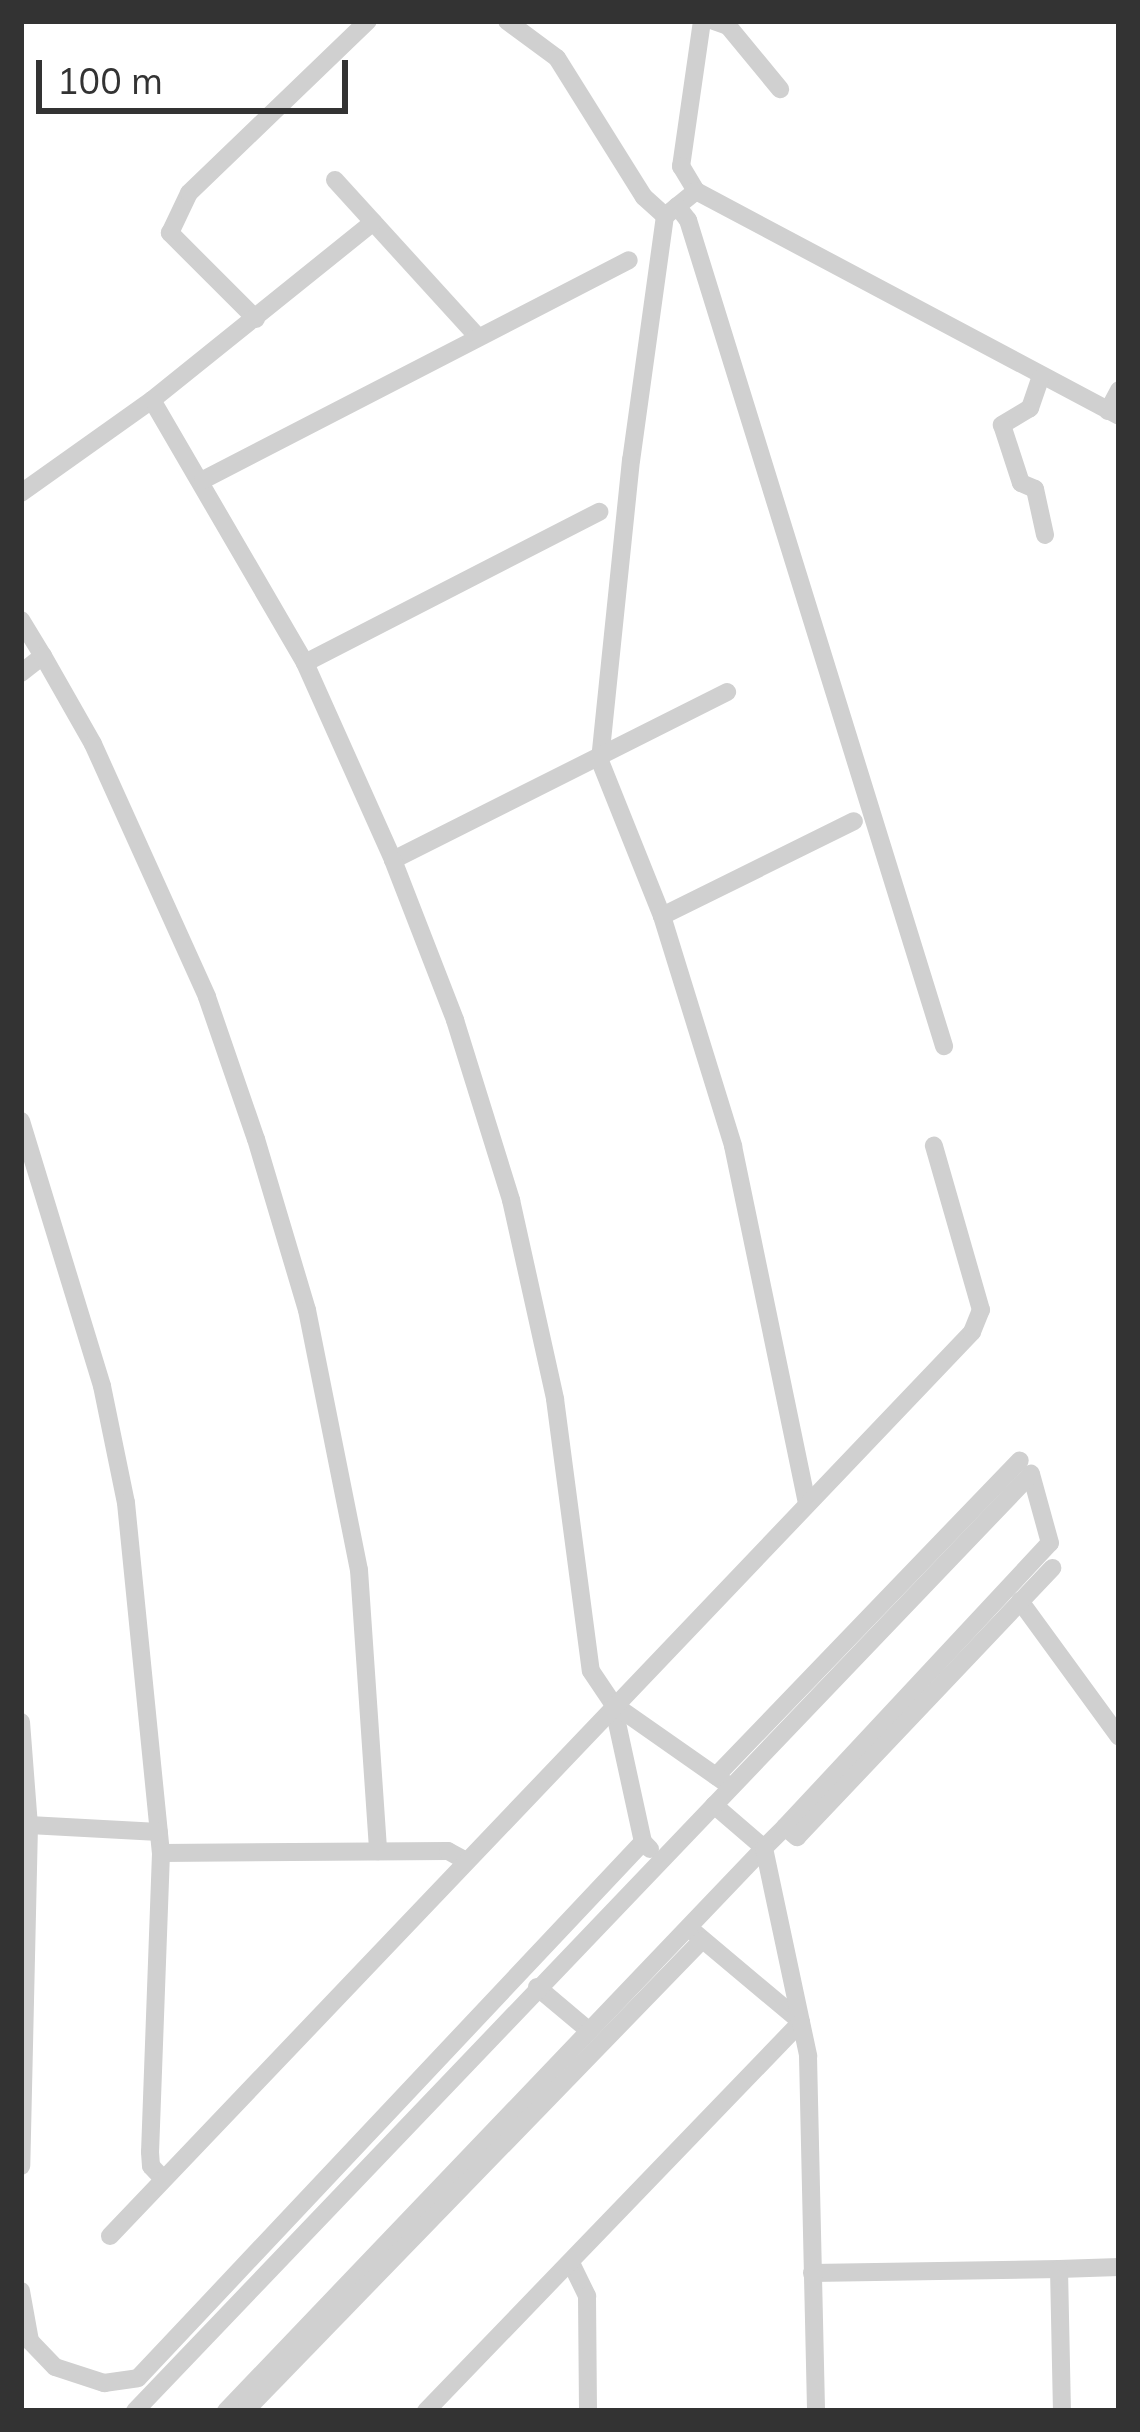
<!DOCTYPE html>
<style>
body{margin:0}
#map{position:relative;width:1140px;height:2432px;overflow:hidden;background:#fff;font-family:Mulish,sans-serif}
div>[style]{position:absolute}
.street>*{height:18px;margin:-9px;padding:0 9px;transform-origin:9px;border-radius:9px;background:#d0d0d0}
span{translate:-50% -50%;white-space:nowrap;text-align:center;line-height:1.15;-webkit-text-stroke:12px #fff;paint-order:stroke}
.frame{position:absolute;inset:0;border:24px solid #333;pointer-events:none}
.scale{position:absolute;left:36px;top:60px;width:312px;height:54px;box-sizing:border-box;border:6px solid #333;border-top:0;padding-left:15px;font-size:36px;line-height:42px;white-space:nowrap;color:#333;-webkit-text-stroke:9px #fff;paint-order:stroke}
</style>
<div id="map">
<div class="street">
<div style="left:507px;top:21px;width:62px;rotate:36.5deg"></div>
<div style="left:557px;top:58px;width:164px;rotate:58deg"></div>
<div style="left:644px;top:197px;width:28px;rotate:42deg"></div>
<div style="left:702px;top:21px;width:147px;rotate:98.2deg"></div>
<div style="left:681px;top:166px;width:29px;rotate:59deg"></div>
<div style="left:696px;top:191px;width:479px;rotate:28deg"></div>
<div style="left:714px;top:21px;width:15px;rotate:20deg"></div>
<div style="left:728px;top:26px;width:82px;rotate:50.5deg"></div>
<div style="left:335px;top:180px;width:211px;rotate:47.7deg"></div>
<div style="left:696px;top:191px;width:40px;rotate:141deg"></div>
<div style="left:665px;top:216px;width:246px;rotate:97.9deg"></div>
<div style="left:631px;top:460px;width:303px;rotate:95.9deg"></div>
<div style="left:600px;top:761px;width:167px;rotate:68.2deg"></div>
<div style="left:662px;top:916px;width:241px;rotate:72.8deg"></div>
<div style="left:733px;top:1146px;width:365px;rotate:78.3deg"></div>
<div style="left:677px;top:206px;width:18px;rotate:52deg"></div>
<div style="left:688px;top:220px;width:865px;rotate:72.78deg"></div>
<div style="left:256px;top:319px;width:122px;rotate:-135deg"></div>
<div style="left:170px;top:233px;width:44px;rotate:-64.6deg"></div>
<div style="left:189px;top:193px;width:248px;rotate:-43.9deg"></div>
<div style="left:1040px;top:379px;width:31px;rotate:109deg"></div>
<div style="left:1030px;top:408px;width:33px;rotate:149deg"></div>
<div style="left:1002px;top:425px;width:61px;rotate:71.9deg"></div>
<div style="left:1021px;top:483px;width:15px;rotate:23deg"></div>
<div style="left:1035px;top:489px;width:47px;rotate:77.7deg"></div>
<div style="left:152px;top:400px;width:304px;rotate:59.8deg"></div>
<div style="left:305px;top:663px;width:216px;rotate:65.9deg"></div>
<div style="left:393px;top:860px;width:374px;rotate:-26.7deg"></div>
<div style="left:1108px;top:411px;width:24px;rotate:-62deg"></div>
<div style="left:203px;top:480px;width:479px;rotate:-27.3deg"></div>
<div style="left:21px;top:493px;width:161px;rotate:-35.4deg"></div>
<div style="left:152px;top:400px;width:284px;rotate:-38.8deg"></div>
<div style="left:21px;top:620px;width:42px;rotate:58.6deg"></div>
<div style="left:305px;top:663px;width:331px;rotate:-27.2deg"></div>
<div style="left:21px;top:673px;width:28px;rotate:-38deg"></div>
<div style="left:43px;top:656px;width:101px;rotate:60.4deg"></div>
<div style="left:93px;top:744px;width:277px;rotate:65.7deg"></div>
<div style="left:207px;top:997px;width:150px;rotate:71deg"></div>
<div style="left:256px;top:1139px;width:178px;rotate:73.4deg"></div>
<div style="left:307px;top:1310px;width:265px;rotate:78.7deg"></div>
<div style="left:359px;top:1570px;width:282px;rotate:86.1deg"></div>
<div style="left:393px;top:860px;width:172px;rotate:68.8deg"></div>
<div style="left:455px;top:1020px;width:189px;rotate:72.7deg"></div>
<div style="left:511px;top:1200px;width:204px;rotate:77.5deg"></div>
<div style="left:555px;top:1399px;width:274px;rotate:82.5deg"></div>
<div style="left:591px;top:1671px;width:40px;rotate:56deg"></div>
<div style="left:662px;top:916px;width:214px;rotate:-26.3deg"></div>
<div style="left:21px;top:1121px;width:277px;rotate:73deg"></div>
<div style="left:102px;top:1386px;width:119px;rotate:78.4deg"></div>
<div style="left:126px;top:1503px;width:352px;rotate:84.3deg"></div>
<div style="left:161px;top:1853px;width:287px;rotate:-0.4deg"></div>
<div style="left:448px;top:1851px;width:18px;rotate:29deg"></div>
<div style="left:1020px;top:1601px;width:168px;rotate:53.9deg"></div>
<div style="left:21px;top:1722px;width:103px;rotate:85.6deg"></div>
<div style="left:29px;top:1825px;width:341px;rotate:91.3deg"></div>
<div style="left:716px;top:1776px;width:438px;rotate:-46.1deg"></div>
<div style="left:714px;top:1805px;width:66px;rotate:40.7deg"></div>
<div style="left:764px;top:1848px;width:30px;rotate:-45deg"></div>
<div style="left:785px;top:1827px;width:388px;rotate:-47deg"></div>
<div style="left:1050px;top:1543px;width:72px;rotate:-105.4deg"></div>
<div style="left:29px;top:1825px;width:130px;rotate:3.1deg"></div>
<div style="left:785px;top:1827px;width:16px;rotate:40deg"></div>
<div style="left:797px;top:1837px;width:371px;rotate:-46.5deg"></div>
<div style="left:650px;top:1849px;width:10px;rotate:-135deg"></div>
<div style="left:643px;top:1842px;width:141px;rotate:-102.3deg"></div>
<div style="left:613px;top:1704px;width:134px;rotate:35deg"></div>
<div style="left:161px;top:1853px;width:299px;rotate:92.1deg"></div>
<div style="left:150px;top:2152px;width:14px;rotate:86deg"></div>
<div style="left:151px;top:2166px;width:18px;rotate:47deg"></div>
<div style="left:695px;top:1933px;width:138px;rotate:40deg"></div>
<div style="left:537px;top:1987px;width:65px;rotate:40deg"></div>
<div style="left:110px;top:2236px;width:1249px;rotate:-46.36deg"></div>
<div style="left:972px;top:1332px;width:24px;rotate:-68deg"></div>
<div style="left:981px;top:1310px;width:171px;rotate:-106deg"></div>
<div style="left:571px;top:2263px;width:37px;rotate:64deg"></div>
<div style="left:587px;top:2296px;width:115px;rotate:89.5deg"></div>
<div style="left:1059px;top:2269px;width:60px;rotate:-1.9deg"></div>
<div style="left:812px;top:2273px;width:247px;rotate:-0.9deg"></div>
<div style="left:1059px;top:2269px;width:142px;rotate:88.8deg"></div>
<div style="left:21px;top:2291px;width:51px;rotate:79.8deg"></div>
<div style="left:30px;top:2341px;width:36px;rotate:46deg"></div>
<div style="left:55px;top:2367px;width:52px;rotate:18.1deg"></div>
<div style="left:104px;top:2383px;width:34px;rotate:-8deg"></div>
<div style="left:138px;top:2378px;width:736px;rotate:-46.71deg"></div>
<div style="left:135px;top:2411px;width:1296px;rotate:-46.28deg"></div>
<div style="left:226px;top:2411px;width:779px;rotate:-46.3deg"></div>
<div style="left:764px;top:1848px;width:178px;rotate:78deg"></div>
<div style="left:245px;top:2411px;width:656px;rotate:-45.86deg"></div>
<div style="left:426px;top:2411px;width:540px;rotate:-46.05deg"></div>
<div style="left:801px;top:2022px;width:35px;rotate:78deg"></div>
<div style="left:808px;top:2056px;width:355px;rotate:88.7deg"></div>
</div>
<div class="frame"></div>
<div class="scale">100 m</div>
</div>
